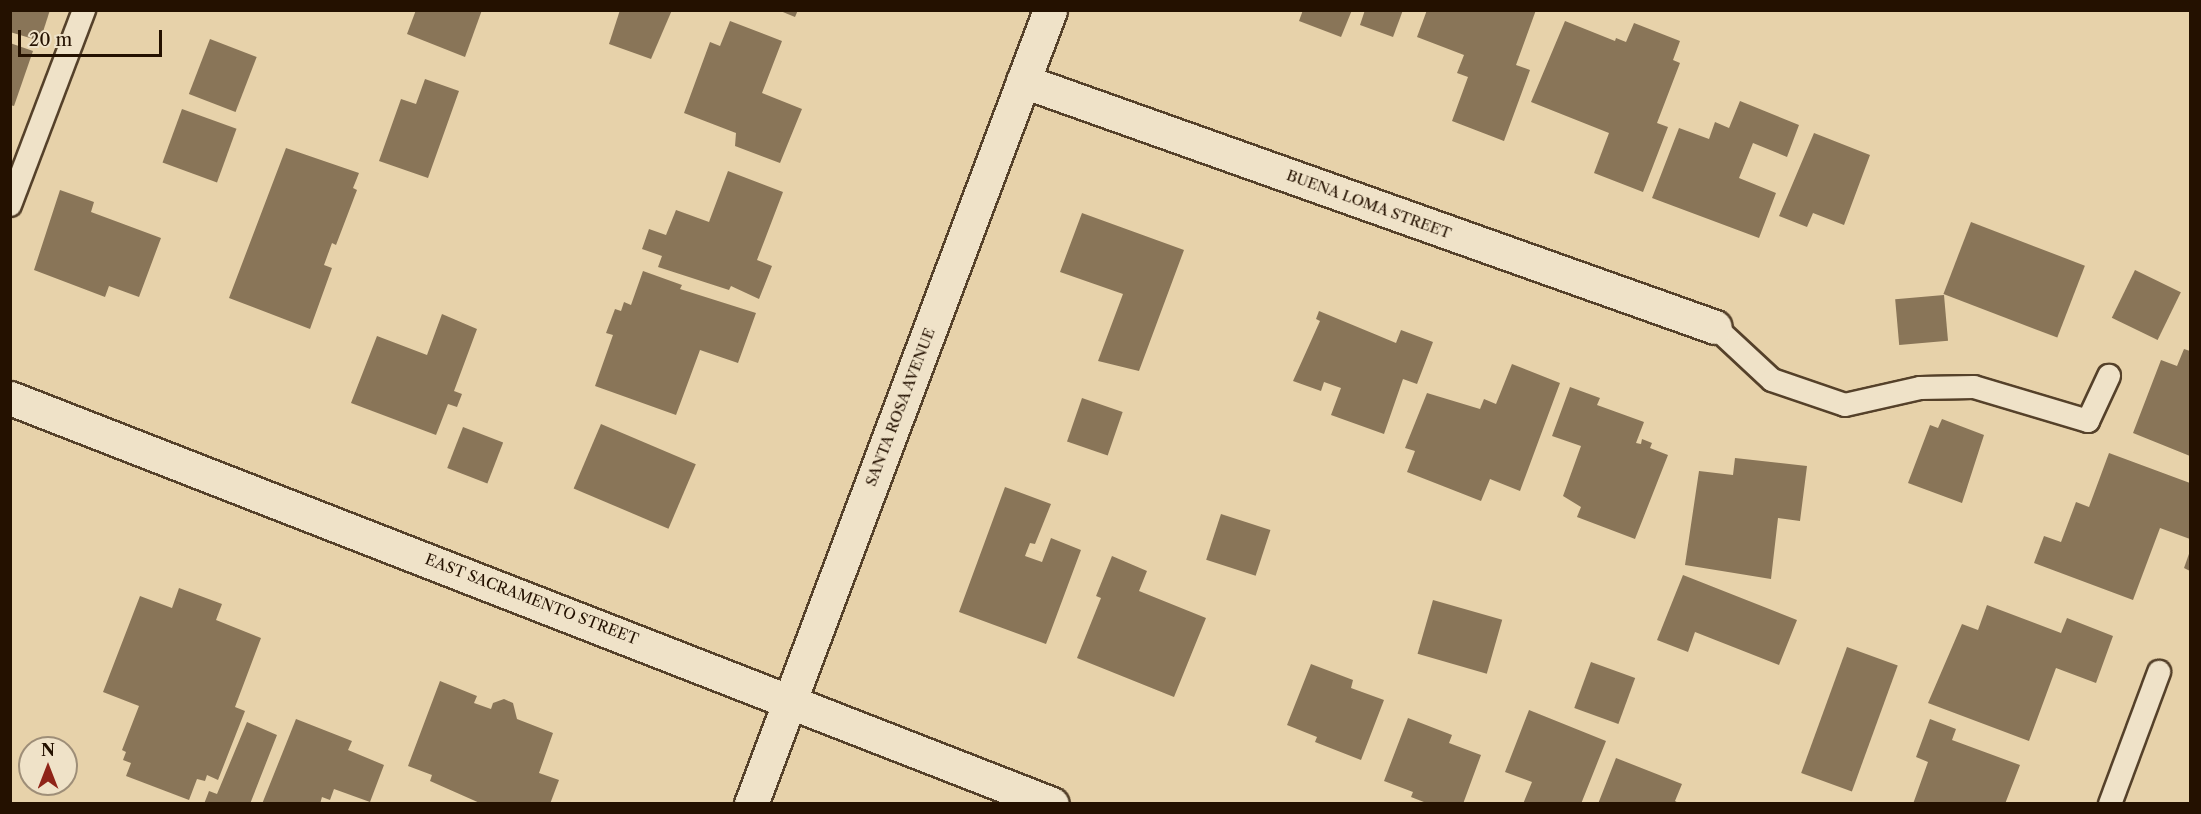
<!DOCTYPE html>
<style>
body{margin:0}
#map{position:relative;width:2201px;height:814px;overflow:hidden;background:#e7d2aa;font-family:"Libre Caslon Text",serif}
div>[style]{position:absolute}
.building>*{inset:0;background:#897558;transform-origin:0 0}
.roads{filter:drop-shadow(2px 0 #55412a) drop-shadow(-2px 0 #55412a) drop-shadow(0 2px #55412a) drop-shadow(0 -2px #55412a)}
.lane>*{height:22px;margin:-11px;padding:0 11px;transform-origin:11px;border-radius:11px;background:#efe2c8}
.street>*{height:33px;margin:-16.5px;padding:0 16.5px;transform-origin:16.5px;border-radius:16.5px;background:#efe2c8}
span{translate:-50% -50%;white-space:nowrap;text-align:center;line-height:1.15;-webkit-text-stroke:4.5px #efe2c8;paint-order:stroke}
.street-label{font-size:15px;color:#241100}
.frame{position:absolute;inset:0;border:12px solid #241100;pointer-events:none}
.north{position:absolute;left:18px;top:736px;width:60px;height:60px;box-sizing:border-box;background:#efe2c8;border:2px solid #9e8e78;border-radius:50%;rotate:0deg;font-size:16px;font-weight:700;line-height:24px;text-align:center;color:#241100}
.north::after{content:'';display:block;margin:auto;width:21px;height:27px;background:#8f2418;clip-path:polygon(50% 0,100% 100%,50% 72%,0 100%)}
.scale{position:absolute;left:18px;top:30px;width:144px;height:27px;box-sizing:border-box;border:3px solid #241100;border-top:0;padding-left:8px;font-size:18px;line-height:21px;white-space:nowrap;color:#241100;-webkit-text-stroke:4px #efe2c8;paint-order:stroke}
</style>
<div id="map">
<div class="building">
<div style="clip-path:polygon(10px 10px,50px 10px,40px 41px,10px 32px)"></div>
<div style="clip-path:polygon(416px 10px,482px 10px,465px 57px,407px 34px)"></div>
<div style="clip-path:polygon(620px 10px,672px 10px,651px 59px,609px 44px)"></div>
<div style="clip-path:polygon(778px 10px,798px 10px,795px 17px)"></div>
<div style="clip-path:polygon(1303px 10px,1352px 10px,1341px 37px,1299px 21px)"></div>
<div style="clip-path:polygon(1365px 10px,1403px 10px,1393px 37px,1360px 25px)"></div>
<div style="clip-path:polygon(1427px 10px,1536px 10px,1516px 65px,1530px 70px,1504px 141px,1452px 121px,1468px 77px,1457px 73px,1464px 55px,1417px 37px)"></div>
<div style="clip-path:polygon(730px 21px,782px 41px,762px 93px,802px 109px,780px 163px,735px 146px,736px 133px,684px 113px,710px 42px,720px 46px)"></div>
<div style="clip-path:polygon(1565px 21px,1615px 41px,1616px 38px,1626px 42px,1634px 23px,1680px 41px,1673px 60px,1680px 63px,1657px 123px,1668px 127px,1643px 192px,1594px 173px,1609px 133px,1531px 102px)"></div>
<div style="left:210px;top:39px;width:50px;height:59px;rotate:21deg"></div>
<div style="clip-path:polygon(10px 43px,33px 51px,14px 106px,10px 105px)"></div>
<div style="clip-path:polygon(425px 79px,459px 91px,428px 178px,379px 161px,401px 99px,416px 104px)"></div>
<div style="clip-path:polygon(1740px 101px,1799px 125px,1787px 157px,1753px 143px,1739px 178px,1776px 193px,1759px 238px,1652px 198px,1679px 128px,1709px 139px,1715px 122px,1729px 128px)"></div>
<div style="left:182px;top:109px;width:58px;height:57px;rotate:20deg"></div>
<div style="clip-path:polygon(1814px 133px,1870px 155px,1844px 225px,1813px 213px,1807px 227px,1779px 216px)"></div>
<div style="clip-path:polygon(286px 148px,359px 173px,353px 188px,357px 190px,336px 245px,332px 243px,324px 265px,332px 268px,310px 329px,229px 298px)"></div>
<div style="clip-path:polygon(728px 171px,783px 192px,757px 260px,772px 266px,759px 299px,731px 286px,729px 290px,658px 267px,662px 256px,642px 249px,649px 229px,666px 235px,676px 210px,709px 222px)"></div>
<div style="clip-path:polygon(60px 190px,94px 202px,91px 212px,161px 238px,139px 297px,109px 286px,105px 297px,34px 270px)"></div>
<div style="clip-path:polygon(1082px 213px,1184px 250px,1139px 371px,1098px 361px,1123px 294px,1060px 272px)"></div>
<div style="left:1971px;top:222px;width:122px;height:77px;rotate:21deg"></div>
<div style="left:2135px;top:270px;width:51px;height:53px;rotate:26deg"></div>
<div style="clip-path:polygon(643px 271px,682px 285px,680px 289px,756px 313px,738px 363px,700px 350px,676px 415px,595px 386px,613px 335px,606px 333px,615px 309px,621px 311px,624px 302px,631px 305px)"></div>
<div style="left:1944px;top:295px;width:46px;height:49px;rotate:85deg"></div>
<div style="clip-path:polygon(1319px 311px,1396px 343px,1401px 330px,1433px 342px,1417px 384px,1403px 379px,1384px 434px,1331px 415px,1341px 388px,1324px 382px,1321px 391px,1293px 381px,1320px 321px,1316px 319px)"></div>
<div style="clip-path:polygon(442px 314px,477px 329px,454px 391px,462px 394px,457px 407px,448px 404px,436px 435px,351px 403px,377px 336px,427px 355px)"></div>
<div style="clip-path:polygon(2184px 349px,2190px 351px,2190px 456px,2133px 433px,2161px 360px,2177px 366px)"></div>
<div style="clip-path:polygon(1512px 364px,1560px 383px,1520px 491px,1490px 479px,1481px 501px,1407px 472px,1415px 451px,1405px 448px,1427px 393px,1480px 409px,1484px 399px,1496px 404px)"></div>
<div style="clip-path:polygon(1570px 387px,1600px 398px,1597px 405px,1644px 422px,1636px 443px,1641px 444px,1642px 439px,1652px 443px,1650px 448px,1668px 455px,1635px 539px,1577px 517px,1581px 507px,1563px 496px,1581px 446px,1552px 436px)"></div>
<div style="left:1082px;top:398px;width:43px;height:46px;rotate:19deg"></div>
<div style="clip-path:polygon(1942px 419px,1984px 435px,1962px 503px,1908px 483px,1930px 425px,1938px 428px)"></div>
<div style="left:601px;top:424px;width:103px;height:70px;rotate:23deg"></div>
<div style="left:463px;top:427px;width:43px;height:44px;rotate:21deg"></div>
<div style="clip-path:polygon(2109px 453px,2190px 483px,2190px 539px,2160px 528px,2133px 600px,2034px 563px,2044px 536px,2061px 542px,2076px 502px,2089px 507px)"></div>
<div style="clip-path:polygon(1735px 458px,1807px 466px,1800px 521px,1778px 518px,1771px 579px,1685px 565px,1699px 471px,1733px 475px)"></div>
<div style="clip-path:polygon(1005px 487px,1051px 504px,1035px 544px,1030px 543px,1025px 556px,1042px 562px,1051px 538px,1081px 550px,1046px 644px,959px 612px)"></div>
<div style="left:1221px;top:514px;width:52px;height:48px;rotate:18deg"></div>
<div style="clip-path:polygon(2190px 551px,2190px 571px,2184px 568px)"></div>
<div style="clip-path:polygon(1112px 556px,1147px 571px,1139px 591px,1206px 618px,1174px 697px,1077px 658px,1101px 598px,1096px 596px)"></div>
<div style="clip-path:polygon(1683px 575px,1797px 620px,1779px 665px,1695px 632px,1688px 652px,1657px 640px)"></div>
<div style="clip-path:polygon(179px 588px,222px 604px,216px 620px,261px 638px,235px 707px,245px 711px,218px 780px,207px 775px,205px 781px,197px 779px,189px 800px,126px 776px,131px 763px,123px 760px,126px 752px,122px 750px,139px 706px,103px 692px,140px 596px,172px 608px)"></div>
<div style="left:1433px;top:600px;width:72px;height:56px;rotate:16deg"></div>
<div style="clip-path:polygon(1987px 605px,2061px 633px,2067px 618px,2113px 636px,2096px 683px,2056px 668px,2029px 741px,1928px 703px,1962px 624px,1978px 630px)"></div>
<div style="left:1847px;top:647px;width:54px;height:134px;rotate:20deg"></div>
<div style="left:1591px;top:662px;width:47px;height:49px;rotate:20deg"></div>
<div style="clip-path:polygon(1311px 664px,1353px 680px,1351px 688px,1384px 700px,1361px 760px,1315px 742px,1317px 737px,1287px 725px)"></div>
<div style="clip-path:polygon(440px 681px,477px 696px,474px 703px,491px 709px,493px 703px,504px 699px,513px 703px,517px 719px,553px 733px,539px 773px,559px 780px,550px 804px,482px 804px,430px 781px,432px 775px,408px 766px)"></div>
<div style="clip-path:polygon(1529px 710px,1606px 741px,1581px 804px,1523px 804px,1532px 782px,1505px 772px)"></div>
<div style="clip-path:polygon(1408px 718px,1452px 735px,1449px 743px,1481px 755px,1463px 804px,1429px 804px,1411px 797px,1413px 792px,1384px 781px)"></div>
<div style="clip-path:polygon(296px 719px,352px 741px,348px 750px,384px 765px,370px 802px,334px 789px,330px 800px,322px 797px,320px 804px,262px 804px)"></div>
<div style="clip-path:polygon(1930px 719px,1956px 729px,1952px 740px,2020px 765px,2005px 804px,1913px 804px,1928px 762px,1916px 757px)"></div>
<div style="clip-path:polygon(247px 722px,277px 735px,250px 804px,204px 804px,209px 791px,217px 794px)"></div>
<div style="clip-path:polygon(1616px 758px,1682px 784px,1675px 801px,1680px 804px,1598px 804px)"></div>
</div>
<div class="roads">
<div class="lane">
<div style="left:10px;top:205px;width:209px;rotate:-69.2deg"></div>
<div style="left:1715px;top:327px;width:78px;rotate:42.9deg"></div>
<div style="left:1772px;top:380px;width:77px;rotate:18.9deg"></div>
<div style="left:1845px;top:405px;width:77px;rotate:-12.8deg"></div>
<div style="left:1920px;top:388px;width:54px;rotate:-1.1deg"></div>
<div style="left:1974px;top:387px;width:119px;rotate:16.6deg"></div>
<div style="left:2088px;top:421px;width:50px;rotate:-65deg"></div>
<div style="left:2110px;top:804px;width:141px;rotate:-69.6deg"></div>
</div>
<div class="street">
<div style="left:1023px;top:81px;width:734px;rotate:19.57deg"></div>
<div style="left:10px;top:398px;width:1118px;rotate:21.29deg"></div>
<div style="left:751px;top:804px;width:848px;rotate:-69.36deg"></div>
</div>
</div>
<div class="street-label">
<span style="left:1369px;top:204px;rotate:20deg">BUENA LOMA STREET</span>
<span style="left:900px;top:407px;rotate:-69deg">SANTA ROSA AVENUE</span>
<span style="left:532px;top:599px;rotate:21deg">EAST SACRAMENTO STREET</span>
</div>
<div class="frame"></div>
<div class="north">N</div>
<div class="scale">20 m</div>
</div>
